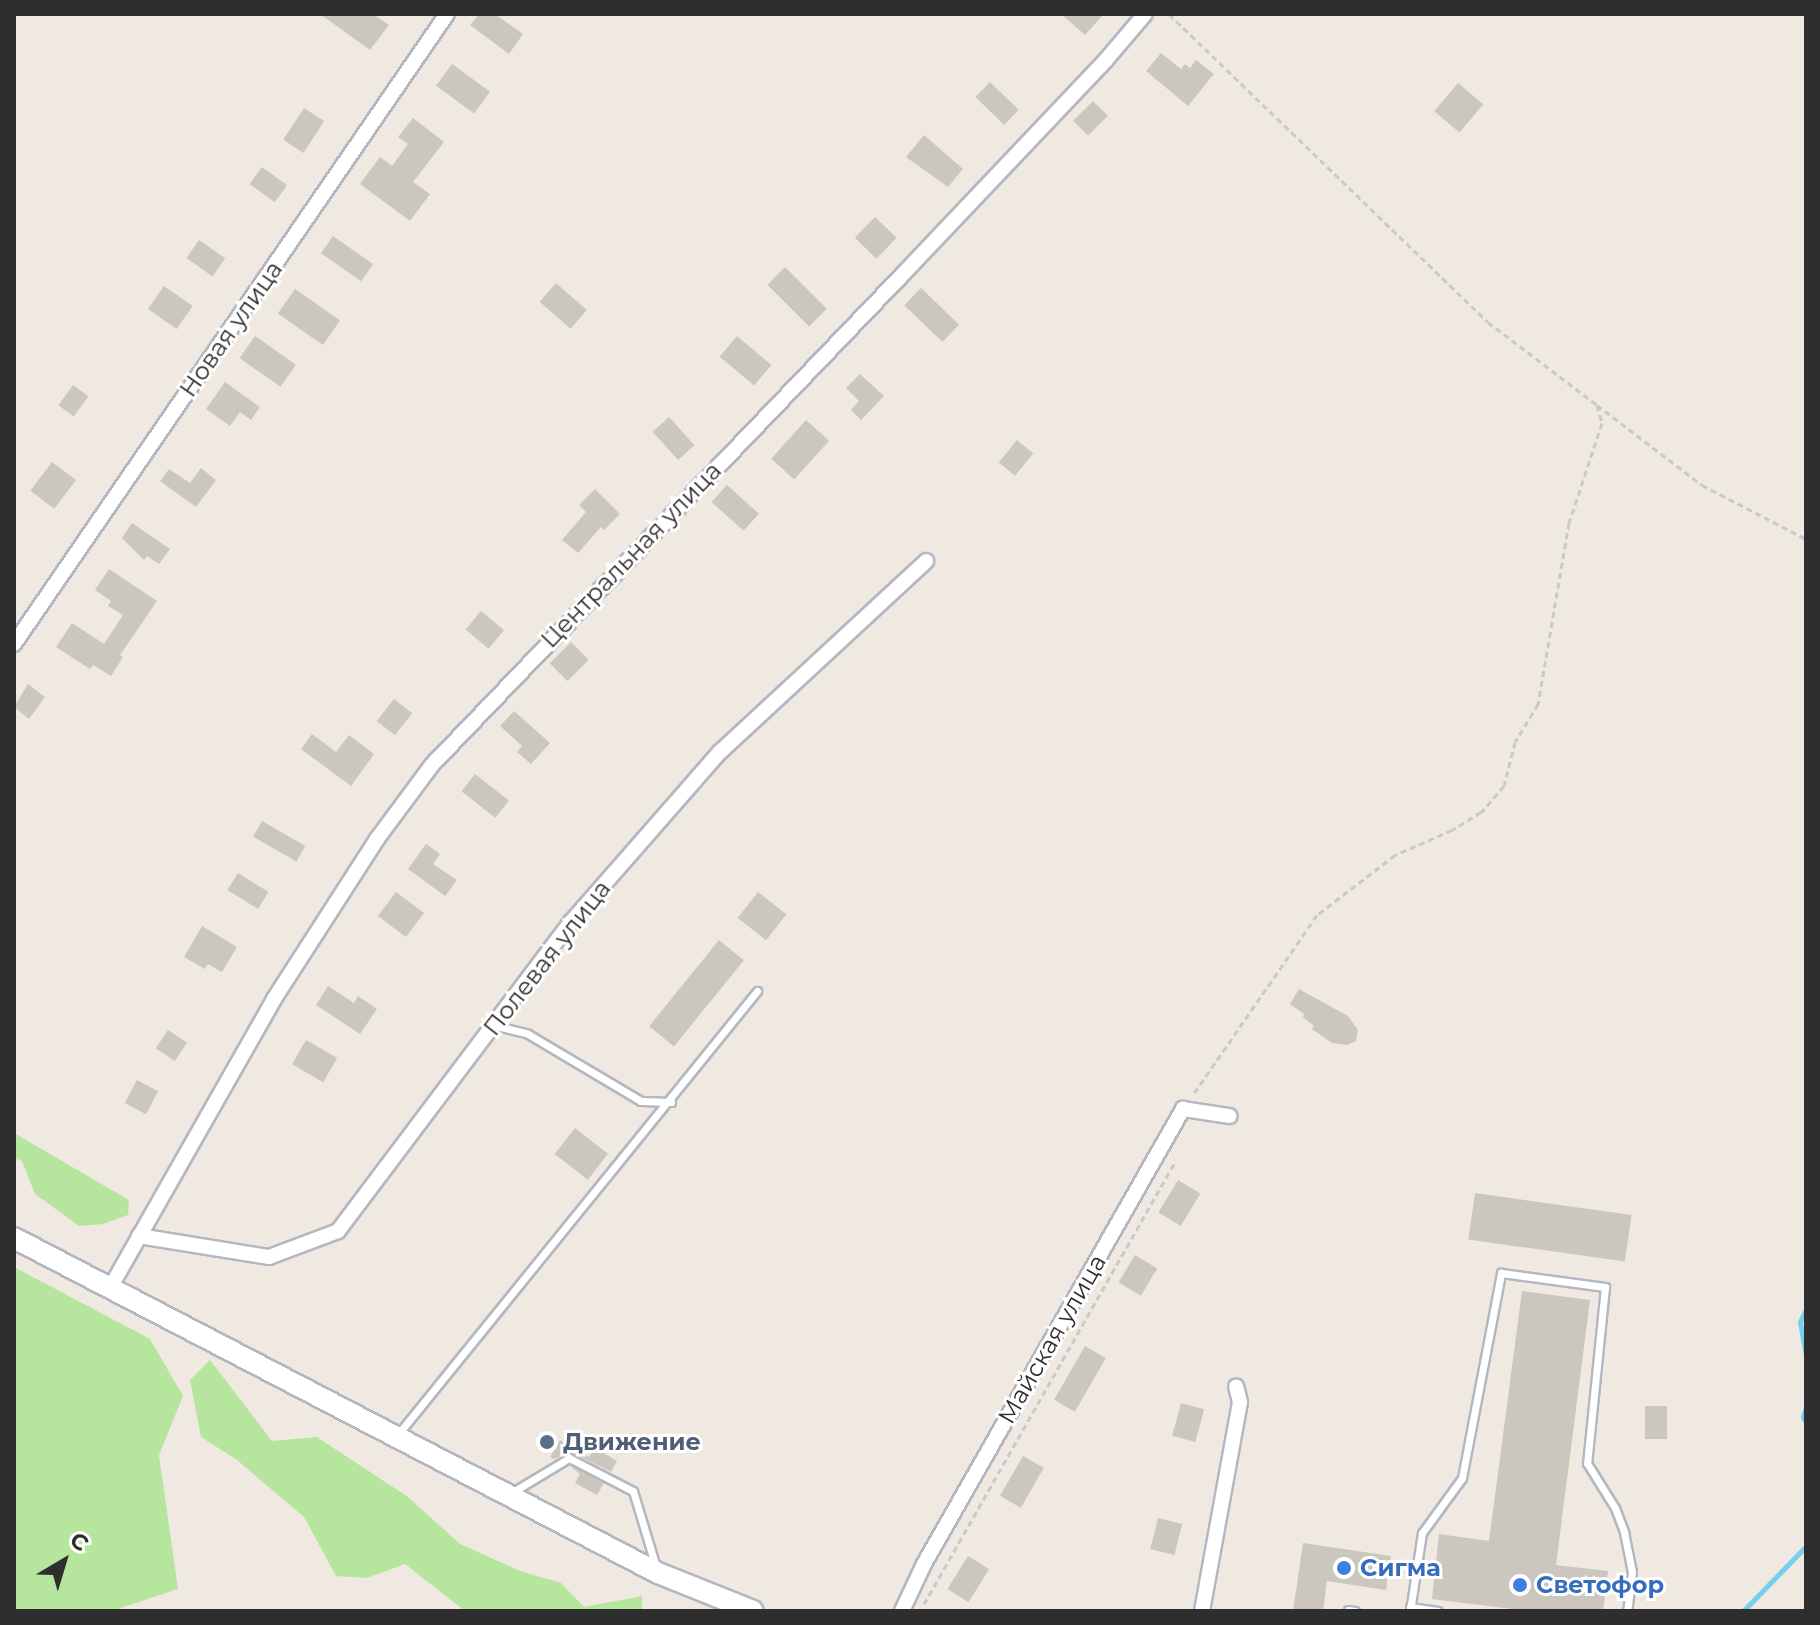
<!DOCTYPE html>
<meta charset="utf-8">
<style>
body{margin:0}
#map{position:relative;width:1820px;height:1625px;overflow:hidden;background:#efe9e1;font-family:Montserrat,sans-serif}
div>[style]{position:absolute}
.green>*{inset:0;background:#b6e59e}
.stream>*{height:5px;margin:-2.5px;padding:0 2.5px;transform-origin:2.5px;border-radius:2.5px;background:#75cff0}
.building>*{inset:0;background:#cbc7bf;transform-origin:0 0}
.path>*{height:3px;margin-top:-1.5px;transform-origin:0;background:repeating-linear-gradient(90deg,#c9c9c9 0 6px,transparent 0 10px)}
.roads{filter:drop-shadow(2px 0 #b4b7c1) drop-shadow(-2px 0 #b4b7c1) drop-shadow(0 2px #b4b7c1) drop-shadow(0 -2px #b4b7c1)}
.lane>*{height:7px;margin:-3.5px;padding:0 3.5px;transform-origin:3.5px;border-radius:3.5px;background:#fff}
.street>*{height:14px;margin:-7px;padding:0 7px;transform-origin:7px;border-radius:7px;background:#fff}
.secondary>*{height:20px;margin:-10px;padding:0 10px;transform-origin:10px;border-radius:10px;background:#fff}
.dots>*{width:22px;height:22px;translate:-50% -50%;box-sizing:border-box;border:4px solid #fff;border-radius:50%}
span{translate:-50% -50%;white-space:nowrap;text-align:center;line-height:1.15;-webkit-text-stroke:6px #fff;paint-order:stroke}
.street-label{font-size:24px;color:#2e2e2e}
.service-label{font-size:24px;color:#4e5e75;font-weight:700}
.left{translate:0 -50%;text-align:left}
.shop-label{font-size:24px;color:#366cbe;font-weight:700}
.frame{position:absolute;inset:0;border:16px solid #2e2e2e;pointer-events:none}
.north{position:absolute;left:24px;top:1521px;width:80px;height:80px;-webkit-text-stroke:6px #fff;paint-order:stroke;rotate:38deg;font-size:22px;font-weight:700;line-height:32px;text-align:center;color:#2e2e2e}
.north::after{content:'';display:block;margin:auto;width:28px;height:36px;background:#2e2e2e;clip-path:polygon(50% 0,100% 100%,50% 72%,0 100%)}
</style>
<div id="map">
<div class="green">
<div style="clip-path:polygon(14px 1133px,129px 1200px,128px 1215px,103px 1224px,79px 1226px,35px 1194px,22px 1161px,14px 1158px)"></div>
<div style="clip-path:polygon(14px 1267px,150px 1339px,183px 1396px,159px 1455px,178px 1589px,112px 1611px,14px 1611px)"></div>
<div style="clip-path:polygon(210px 1360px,272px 1441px,317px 1437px,408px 1497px,460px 1544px,520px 1571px,561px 1583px,584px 1607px,642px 1596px,642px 1611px,465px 1611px,405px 1564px,367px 1578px,336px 1576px,304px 1517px,237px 1460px,201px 1437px,190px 1380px)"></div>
</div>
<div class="stream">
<div style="left:1806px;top:1309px;width:14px;rotate:115deg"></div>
<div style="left:1800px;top:1322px;width:34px;rotate:80deg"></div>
<div style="left:1806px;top:1407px;width:10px;rotate:107deg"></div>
<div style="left:1803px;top:1417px;width:7px;rotate:63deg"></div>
<div style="left:1743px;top:1611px;width:91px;rotate:-45.9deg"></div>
</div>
<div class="building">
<div style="clip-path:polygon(320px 14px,373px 14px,389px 25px,370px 50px)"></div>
<div style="clip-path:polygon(479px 14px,495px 14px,523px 34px,509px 54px,470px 25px)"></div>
<div style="clip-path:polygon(1061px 14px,1104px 14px,1085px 35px)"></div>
<div style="clip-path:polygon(1161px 53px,1181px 69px,1185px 64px,1190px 68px,1196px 60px,1214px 74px,1188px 106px,1146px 71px)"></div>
<div style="left:452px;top:64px;width:47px;height:27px;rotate:36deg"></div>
<div style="left:990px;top:82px;width:40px;height:21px;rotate:44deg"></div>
<div style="left:1458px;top:83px;width:33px;height:37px;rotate:40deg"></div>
<div style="left:1093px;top:101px;width:21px;height:28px;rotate:45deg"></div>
<div style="left:304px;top:108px;width:24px;height:38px;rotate:33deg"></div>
<div style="clip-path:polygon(413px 118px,444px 142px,413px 182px,430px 194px,410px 221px,360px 184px,380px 157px,392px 166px,408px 144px,398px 137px)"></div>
<div style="clip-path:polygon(924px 135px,963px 169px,948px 187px,906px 157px)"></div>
<div style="left:262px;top:167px;width:31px;height:21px;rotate:36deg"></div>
<div style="left:875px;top:217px;width:30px;height:29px;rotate:44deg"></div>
<div style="left:333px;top:236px;width:49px;height:21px;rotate:35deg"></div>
<div style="left:199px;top:240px;width:32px;height:22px;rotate:35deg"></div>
<div style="left:785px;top:267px;width:59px;height:25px;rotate:45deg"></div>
<div style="left:556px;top:283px;width:41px;height:25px;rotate:41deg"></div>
<div style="left:164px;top:286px;width:35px;height:28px;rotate:35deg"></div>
<div style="left:921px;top:288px;width:53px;height:24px;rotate:44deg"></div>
<div style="left:295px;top:289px;width:55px;height:30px;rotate:35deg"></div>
<div style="left:255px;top:336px;width:50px;height:27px;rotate:35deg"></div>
<div style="left:737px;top:336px;width:45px;height:27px;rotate:40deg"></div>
<div style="clip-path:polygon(860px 374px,884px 396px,861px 420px,851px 410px,859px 401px,846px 388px)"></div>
<div style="clip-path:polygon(225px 382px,260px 407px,251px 420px,240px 412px,230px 426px,206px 409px)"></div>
<div style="left:73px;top:385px;width:19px;height:25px;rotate:36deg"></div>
<div style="left:669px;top:417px;width:38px;height:22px;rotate:48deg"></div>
<div style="left:806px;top:420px;width:31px;height:52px;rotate:42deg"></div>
<div style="left:1017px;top:440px;width:21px;height:29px;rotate:39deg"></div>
<div style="left:52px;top:462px;width:30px;height:36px;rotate:37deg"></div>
<div style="clip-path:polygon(201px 468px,216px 480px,196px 507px,160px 481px,169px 469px,190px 483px)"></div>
<div style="left:727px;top:485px;width:43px;height:23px;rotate:42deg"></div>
<div style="clip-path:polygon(595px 489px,620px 514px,604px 530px,601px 527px,578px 553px,562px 540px,586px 512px,579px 505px)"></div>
<div style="clip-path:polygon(132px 523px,170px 549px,159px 564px,147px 556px,144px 560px,122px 538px)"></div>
<div style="clip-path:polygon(109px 569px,157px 601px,120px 655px,123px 657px,111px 676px,93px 665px,90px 669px,56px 647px,72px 623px,104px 644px,123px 615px,108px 606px,111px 601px,95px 590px)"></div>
<div style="left:481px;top:611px;width:30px;height:24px;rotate:40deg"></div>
<div style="left:571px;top:642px;width:25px;height:30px;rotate:45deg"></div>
<div style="clip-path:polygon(28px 684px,45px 697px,29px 719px,14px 707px)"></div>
<div style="left:394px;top:699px;width:23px;height:28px;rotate:38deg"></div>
<div style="clip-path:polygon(514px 711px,550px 743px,531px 764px,517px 752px,522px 746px,500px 726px)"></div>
<div style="clip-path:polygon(312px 734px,336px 752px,349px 735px,374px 754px,351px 786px,301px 749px)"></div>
<div style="left:475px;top:774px;width:43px;height:22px;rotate:38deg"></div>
<div style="left:262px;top:821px;width:50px;height:18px;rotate:30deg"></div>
<div style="clip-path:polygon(426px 844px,440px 854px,433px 864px,457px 880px,445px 896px,408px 869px)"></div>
<div style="left:238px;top:873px;width:36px;height:20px;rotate:32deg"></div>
<div style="left:396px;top:892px;width:35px;height:30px;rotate:37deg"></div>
<div style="left:758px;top:892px;width:36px;height:33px;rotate:38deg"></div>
<div style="clip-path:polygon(202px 926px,237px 947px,222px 972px,208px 964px,205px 969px,184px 957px)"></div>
<div style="left:719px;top:940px;width:32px;height:111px;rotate:39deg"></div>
<div style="clip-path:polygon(328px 986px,354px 1003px,358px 996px,377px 1009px,360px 1034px,316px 1005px)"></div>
<div style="clip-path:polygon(1299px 989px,1348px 1016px,1358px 1030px,1356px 1041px,1347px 1045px,1332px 1043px,1312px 1029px,1314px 1026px,1303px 1017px,1304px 1014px,1290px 1004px)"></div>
<div style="left:168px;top:1030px;width:23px;height:22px;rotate:34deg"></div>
<div style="left:306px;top:1040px;width:36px;height:28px;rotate:30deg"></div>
<div style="left:137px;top:1080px;width:24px;height:26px;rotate:28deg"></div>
<div style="left:575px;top:1128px;width:42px;height:33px;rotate:38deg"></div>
<div style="left:1178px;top:1180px;width:26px;height:38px;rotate:31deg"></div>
<div style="left:1475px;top:1193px;width:158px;height:47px;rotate:8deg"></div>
<div style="left:1135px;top:1255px;width:26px;height:32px;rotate:31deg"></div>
<div style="clip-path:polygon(1522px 1291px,1590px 1300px,1556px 1565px,1608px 1571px,1603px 1611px,1529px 1611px,1432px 1599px,1439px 1534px,1489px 1541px)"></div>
<div style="left:1085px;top:1346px;width:24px;height:62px;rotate:30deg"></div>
<div style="left:1181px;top:1403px;width:24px;height:34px;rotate:15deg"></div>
<div style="left:1645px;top:1406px;width:22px;height:33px"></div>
<div style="clip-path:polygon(560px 1440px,589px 1457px,595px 1448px,617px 1461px,611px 1472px,571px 1452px,554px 1459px,550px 1457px)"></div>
<div style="left:1023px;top:1456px;width:24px;height:46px;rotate:30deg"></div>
<div style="clip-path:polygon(569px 1465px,604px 1483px,597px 1495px,575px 1483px,580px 1474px)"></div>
<div style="left:1158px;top:1518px;width:25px;height:32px;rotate:14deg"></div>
<div style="clip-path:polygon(1303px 1543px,1391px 1556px,1386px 1590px,1327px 1581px,1323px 1611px,1293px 1611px)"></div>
<div style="left:968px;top:1556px;width:25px;height:39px;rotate:32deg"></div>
</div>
<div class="path">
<div style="left:1169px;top:14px;width:443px;rotate:44deg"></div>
<div style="left:1488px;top:322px;width:137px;rotate:37.3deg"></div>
<div style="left:1597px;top:405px;width:19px;rotate:74deg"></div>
<div style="left:1602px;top:423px;width:105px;rotate:108.3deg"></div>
<div style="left:1569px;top:523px;width:184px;rotate:99.7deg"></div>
<div style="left:1538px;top:704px;width:44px;rotate:121.2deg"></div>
<div style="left:1515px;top:742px;width:45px;rotate:104deg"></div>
<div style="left:1504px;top:786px;width:35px;rotate:131deg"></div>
<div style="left:1481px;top:812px;width:34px;rotate:148deg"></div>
<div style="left:1452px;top:830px;width:62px;rotate:156.3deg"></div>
<div style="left:1395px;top:855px;width:98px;rotate:142.4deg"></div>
<div style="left:1317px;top:915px;width:216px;rotate:124.6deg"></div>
<div style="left:1597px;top:405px;width:132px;rotate:37.3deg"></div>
<div style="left:1702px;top:485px;width:117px;rotate:27.4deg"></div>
<div style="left:924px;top:1604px;width:508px;rotate:-60.41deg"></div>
</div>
<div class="roads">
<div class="lane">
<div style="left:493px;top:1025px;width:36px;rotate:14deg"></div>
<div style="left:528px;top:1034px;width:131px;rotate:30.7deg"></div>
<div style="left:641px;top:1101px;width:30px;rotate:2deg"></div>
<div style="left:399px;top:1433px;width:569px;rotate:-50.99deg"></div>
<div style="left:511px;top:1493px;width:68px;rotate:-31.1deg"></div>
<div style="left:569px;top:1458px;width:72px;rotate:27.3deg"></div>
<div style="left:633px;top:1491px;width:79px;rotate:73.2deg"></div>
<div style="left:1410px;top:1607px;width:28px;rotate:8deg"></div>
<div style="left:1348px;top:1610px;width:7px;rotate:8deg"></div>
<div style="left:1410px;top:1611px;width:79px;rotate:-81.3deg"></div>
<div style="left:1422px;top:1533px;width:68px;rotate:-54deg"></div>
<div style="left:1462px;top:1478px;width:209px;rotate:-79.2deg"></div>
<div style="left:1501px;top:1273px;width:105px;rotate:7.7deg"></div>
<div style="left:1605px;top:1287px;width:177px;rotate:95.8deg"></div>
<div style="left:1587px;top:1463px;width:53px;rotate:58.1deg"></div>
<div style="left:1615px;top:1508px;width:26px;rotate:69deg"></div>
<div style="left:1624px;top:1532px;width:41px;rotate:78.7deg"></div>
<div style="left:1632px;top:1572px;width:39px;rotate:97deg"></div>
</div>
<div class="street">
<div style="left:14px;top:644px;width:764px;rotate:-55.5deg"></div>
<div style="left:139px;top:1236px;width:132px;rotate:9.2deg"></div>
<div style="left:269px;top:1257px;width:74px;rotate:-20.6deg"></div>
<div style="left:338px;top:1231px;width:387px;rotate:-53deg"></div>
<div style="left:571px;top:922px;width:226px;rotate:-48.8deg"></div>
<div style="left:720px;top:752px;width:281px;rotate:-42.8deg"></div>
<div style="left:110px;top:1288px;width:332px;rotate:-60.4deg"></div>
<div style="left:274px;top:999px;width:190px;rotate:-57.2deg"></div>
<div style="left:377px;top:839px;width:92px;rotate:-53.4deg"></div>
<div style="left:432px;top:765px;width:680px;rotate:-46.19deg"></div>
<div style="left:903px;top:274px;width:295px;rotate:-46.5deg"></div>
<div style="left:1106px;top:60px;width:60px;rotate:-49.7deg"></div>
<div style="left:902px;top:1611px;width:52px;rotate:-64.9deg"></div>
<div style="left:924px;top:1564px;width:524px;rotate:-60.35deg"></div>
<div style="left:1183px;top:1109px;width:47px;rotate:8.7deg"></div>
<div style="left:1202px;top:1611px;width:212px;rotate:-79.7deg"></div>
<div style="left:1240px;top:1402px;width:16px;rotate:-104deg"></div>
</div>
<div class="secondary">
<div style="left:14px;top:1238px;width:726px;rotate:27.48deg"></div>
<div style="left:658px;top:1573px;width:102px;rotate:21.8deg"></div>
</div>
</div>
<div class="dots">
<div style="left:547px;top:1442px;background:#5c6f8a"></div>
<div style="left:1344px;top:1568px;background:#3f7fe0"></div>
<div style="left:1520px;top:1585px;background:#3f7fe0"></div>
</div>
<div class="street-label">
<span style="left:231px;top:329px;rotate:-55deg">Новая улица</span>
<span style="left:631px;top:555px;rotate:-46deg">Центральная улица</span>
<span style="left:547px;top:958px;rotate:-52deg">Полевая улица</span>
<span style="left:1052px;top:1339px;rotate:-60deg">Майская улица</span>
</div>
<div class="service-label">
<span class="left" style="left:563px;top:1442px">Движение</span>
</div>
<div class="shop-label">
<span class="left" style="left:1360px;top:1568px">Сигма</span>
<span class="left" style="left:1536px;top:1585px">Светофор</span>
</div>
<div class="frame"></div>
<div class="north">С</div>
</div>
